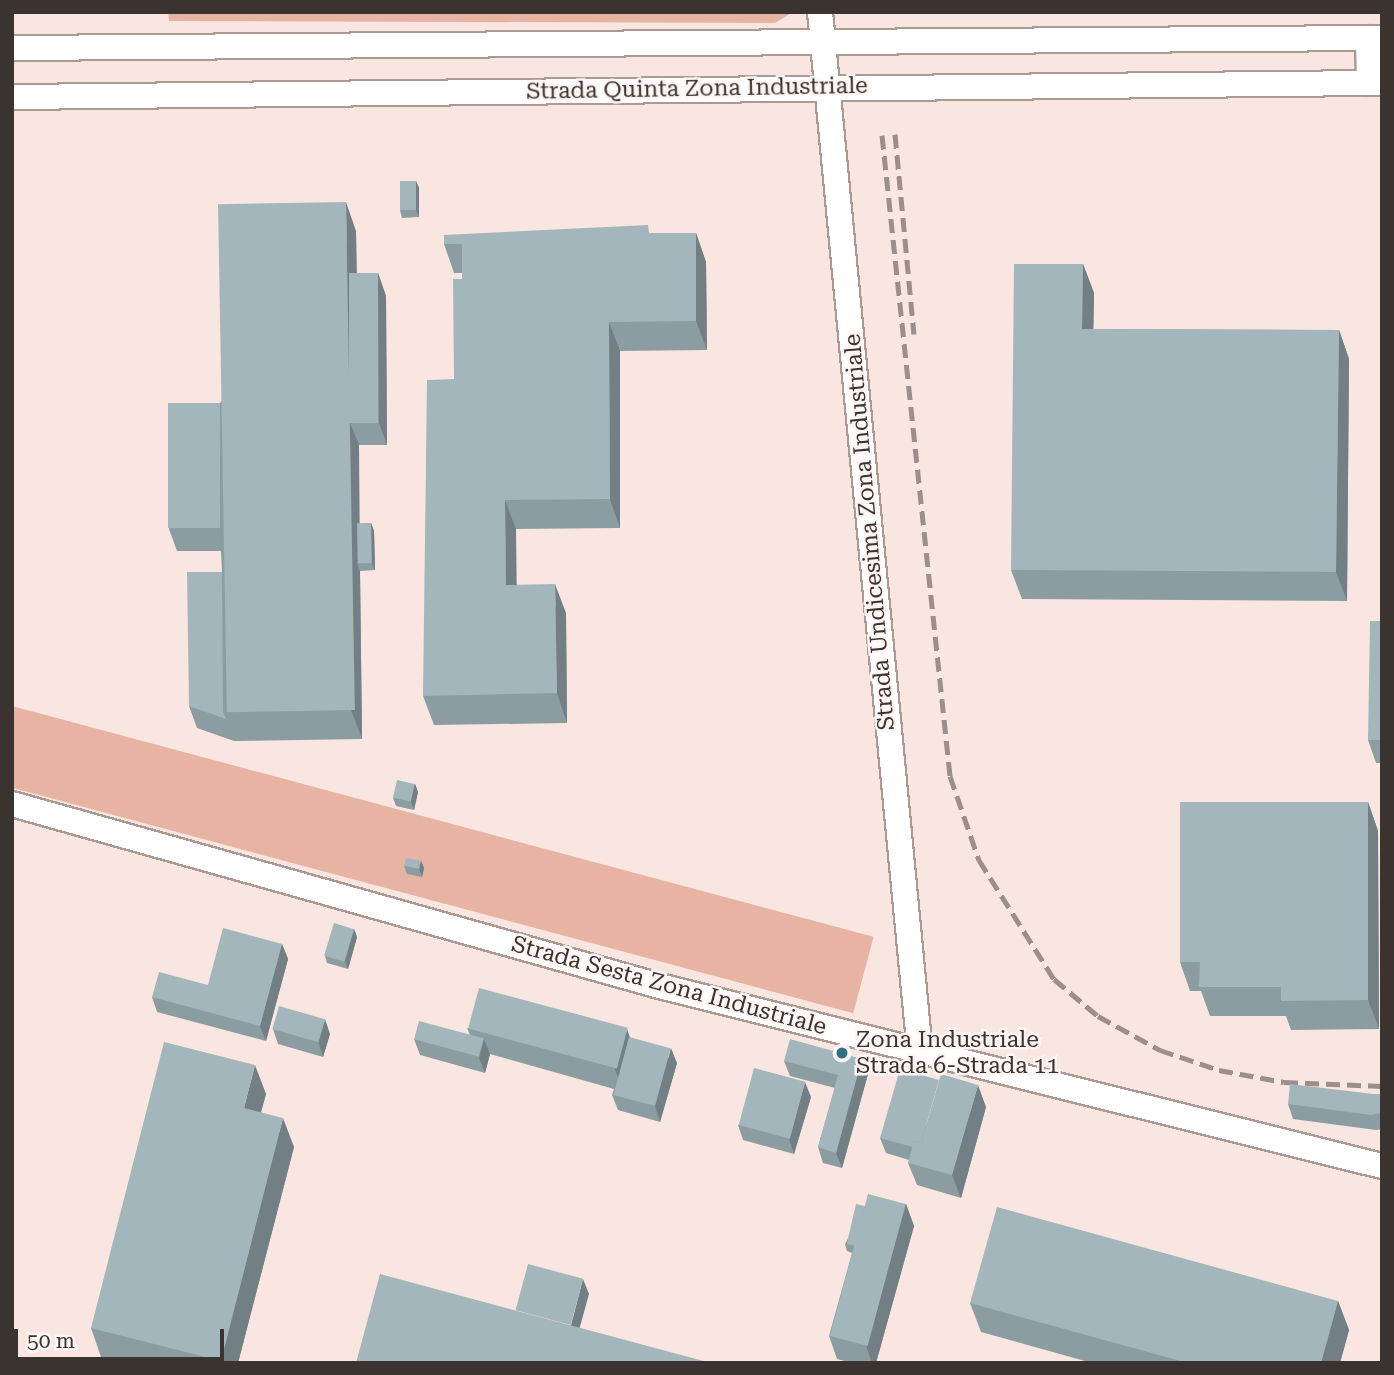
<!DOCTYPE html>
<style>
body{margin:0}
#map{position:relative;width:1394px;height:1375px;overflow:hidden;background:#fae6e0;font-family:"Roboto Serif",serif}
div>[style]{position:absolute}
.green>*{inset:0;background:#e7b4a4;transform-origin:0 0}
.roads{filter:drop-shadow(2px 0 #ab9993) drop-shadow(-2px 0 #ab9993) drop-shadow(0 2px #ab9993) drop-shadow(0 -2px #ab9993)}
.minor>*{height:24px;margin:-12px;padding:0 12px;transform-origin:12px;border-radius:12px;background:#fff}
.rail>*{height:5px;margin-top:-2.5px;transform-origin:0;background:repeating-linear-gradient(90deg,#9c8e8a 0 14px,transparent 0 21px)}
.wall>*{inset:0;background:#8c9da2}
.shaded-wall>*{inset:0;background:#727f84}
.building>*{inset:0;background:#a3b6bc;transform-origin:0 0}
.dots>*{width:19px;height:19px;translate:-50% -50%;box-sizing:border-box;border:4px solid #fef6f4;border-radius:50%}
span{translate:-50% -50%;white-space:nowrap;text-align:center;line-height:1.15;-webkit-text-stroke:5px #fef6f4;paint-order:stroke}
.street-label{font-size:23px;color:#3a3330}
.poi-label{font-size:23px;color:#3a3330}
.left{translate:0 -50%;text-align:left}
.frame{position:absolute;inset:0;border:14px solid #3a3330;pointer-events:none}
.scale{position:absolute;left:14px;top:1329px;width:210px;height:32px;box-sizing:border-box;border:4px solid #3a3330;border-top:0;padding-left:9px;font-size:21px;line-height:24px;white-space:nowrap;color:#3a3330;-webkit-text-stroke:5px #fef6f4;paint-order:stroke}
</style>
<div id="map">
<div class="green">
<div style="clip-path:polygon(168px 12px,793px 12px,775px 23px,169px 21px)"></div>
<div style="left:12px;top:706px;width:892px;height:79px;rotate:15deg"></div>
</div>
<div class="roads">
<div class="minor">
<div style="left:820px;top:12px;width:1045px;rotate:84.51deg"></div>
<div style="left:1368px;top:38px;width:45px;rotate:88.7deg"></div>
<div style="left:12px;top:48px;width:1370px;rotate:-0.42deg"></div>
<div style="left:12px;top:97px;width:1370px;rotate:-0.59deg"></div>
<div style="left:12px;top:804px;width:676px;rotate:15.7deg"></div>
<div style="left:663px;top:987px;width:741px;rotate:13.98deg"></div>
</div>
</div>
<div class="rail">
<div style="left:895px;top:134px;width:201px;rotate:84.6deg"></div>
<div style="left:882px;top:135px;width:645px;rotate:83.94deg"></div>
<div style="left:950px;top:776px;width:89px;rotate:71deg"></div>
<div style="left:979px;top:860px;width:141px;rotate:57.8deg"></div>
<div style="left:1054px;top:979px;width:57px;rotate:40.1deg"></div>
<div style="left:1098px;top:1016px;width:71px;rotate:28.7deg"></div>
<div style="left:1160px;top:1050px;width:62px;rotate:18.7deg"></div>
<div style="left:1219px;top:1070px;width:66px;rotate:10.5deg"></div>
<div style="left:1284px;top:1082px;width:98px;rotate:2.3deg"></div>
</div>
<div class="wall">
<div style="clip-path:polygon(416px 181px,419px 188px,419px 217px,402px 218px,400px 210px)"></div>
<div style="clip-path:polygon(356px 231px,357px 274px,378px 273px,386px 296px,387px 445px,359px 445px,359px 524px,371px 523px,374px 531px,375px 570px,360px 571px,362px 739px,234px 741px,197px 728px,189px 706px,222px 572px,221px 551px,177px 551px,169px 529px,220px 403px)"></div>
<div style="clip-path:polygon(651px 233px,696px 233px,706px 262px,707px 350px,620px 351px,620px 528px,516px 529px,516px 584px,566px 613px,567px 723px,434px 725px,423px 696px,454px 379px,462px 279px,462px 273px,454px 273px,444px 244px)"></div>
<div style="clip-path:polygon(1083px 264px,1094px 293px,1093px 329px,1339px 330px,1349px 359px,1347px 601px,1022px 599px,1011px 570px)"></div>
<div style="clip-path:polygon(1382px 621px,1382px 763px,1376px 763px,1368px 740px)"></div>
<div style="clip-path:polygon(415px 784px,418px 792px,414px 810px,396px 806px,393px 798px)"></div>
<div style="clip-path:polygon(1368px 802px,1378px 831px,1379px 1029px,1291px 1030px,1286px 1016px,1210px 1016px,1201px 991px,1190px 991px,1180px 962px)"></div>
<div style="clip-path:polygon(421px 861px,424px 868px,422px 877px,407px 874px,404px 866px)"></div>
<div style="clip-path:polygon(354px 929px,357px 937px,348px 969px,327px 963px,325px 956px)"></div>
<div style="clip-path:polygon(282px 944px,288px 959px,266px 1041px,157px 1012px,152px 997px,208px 985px)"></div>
<div style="clip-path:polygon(467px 1028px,629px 1037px,677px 1063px,660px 1122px,618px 1110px,612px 1095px,614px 1089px,490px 1054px,485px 1073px,420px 1055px,414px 1039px,470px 1035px)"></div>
<div style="clip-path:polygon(273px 1029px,330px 1034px,323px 1057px,278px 1044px)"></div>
<div style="clip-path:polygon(862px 1059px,868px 1074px,842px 1168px,823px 1163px,818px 1147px,835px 1088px,790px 1076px,784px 1061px)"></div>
<div style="clip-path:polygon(266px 1094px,261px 1112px,294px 1147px,238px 1363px,124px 1363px,101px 1357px,91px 1328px)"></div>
<div style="clip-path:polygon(1382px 1094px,1382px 1129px,1376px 1130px,1293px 1119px,1288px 1104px)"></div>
<div style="clip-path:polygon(811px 1097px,794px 1154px,743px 1140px,738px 1125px)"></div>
<div style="clip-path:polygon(986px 1107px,961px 1198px,917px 1185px,908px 1163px,909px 1160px,886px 1153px,880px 1138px)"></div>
<div style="clip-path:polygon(906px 1204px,914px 1226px,876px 1363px,852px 1363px,837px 1359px,829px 1336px,852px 1253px,847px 1251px,845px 1244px,865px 1206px)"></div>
<div style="clip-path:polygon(1338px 1301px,1349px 1330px,1340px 1363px,1092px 1363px,981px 1332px,970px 1303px)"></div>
</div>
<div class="shaded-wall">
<div style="clip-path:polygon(416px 181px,419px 188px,419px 217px,416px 210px)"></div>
<div style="clip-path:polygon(346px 202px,356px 231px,358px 423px,350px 423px,359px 445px,360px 563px,357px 563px,360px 571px,362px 739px,351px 710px)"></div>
<div style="clip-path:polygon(696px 233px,706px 262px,707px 350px,696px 321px)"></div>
<div style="clip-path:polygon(1083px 264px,1094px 293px,1093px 358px,1082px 329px)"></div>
<div style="clip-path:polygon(378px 273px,386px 296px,387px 445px,379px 423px)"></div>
<div style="clip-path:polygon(609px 322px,620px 351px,620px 528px,610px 499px)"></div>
<div style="clip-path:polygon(1339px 330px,1349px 359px,1347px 601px,1336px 572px)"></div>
<div style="clip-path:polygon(505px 500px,516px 529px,517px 614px,506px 585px)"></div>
<div style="clip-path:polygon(371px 523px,374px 531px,375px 570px,372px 563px)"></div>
<div style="clip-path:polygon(555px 584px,566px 613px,567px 723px,557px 693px)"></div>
<div style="clip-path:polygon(415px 784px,418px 792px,414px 810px,411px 802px)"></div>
<div style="clip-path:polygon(1368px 802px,1378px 831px,1379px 1029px,1368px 1000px)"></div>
<div style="clip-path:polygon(421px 861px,424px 868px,422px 877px,419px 869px)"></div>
<div style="clip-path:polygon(354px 929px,357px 937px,348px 969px,345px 961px)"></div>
<div style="clip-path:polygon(282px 944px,288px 959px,266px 1041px,260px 1026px)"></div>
<div style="clip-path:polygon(325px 1019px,330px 1034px,323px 1057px,318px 1041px)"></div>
<div style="clip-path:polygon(627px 1029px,635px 1052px,623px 1092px,615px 1069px)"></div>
<div style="clip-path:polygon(484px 1039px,490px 1054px,485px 1073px,479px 1058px)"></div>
<div style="clip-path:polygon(671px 1048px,677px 1063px,660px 1122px,655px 1106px)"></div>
<div style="clip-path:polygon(862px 1059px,868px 1074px,842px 1168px,836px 1153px)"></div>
<div style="clip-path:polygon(255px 1065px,266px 1094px,254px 1137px,244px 1108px)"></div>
<div style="clip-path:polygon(805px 1082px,811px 1097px,794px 1154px,789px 1139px)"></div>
<div style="clip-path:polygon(978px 1085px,986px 1107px,961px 1198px,952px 1175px)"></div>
<div style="clip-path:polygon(283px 1118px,294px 1147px,238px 1363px,222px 1363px,221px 1361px)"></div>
<div style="clip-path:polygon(906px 1204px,914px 1226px,876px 1363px,872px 1363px,866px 1346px)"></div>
<div style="clip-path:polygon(583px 1279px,589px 1294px,573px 1352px,568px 1337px)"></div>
<div style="clip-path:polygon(1338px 1301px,1349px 1330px,1340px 1363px,1321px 1363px)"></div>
</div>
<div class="building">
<div style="left:400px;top:181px;width:16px;height:29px"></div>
<div style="left:346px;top:202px;width:508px;height:128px;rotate:89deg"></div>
<div style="clip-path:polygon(648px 225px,649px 233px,696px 233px,696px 321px,609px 322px,610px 499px,505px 500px,506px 585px,555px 584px,557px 693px,423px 696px,427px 380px,454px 379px,453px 279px,462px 279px,462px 244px,444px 244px,444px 235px)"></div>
<div style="clip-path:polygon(1014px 264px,1083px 264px,1082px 329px,1339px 330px,1336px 572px,1011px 570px)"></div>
<div style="left:378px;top:273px;width:150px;height:29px;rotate:90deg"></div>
<div style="left:220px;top:403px;width:125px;height:52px;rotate:90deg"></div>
<div style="left:371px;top:523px;width:40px;height:14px;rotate:89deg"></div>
<div style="clip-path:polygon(187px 572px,222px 572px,223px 712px,226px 719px,189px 706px)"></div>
<div style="clip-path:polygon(1370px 621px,1382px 621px,1382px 740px,1368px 740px)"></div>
<div style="left:397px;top:780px;width:18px;height:18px;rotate:13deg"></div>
<div style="clip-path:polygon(1180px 802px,1368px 802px,1368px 1000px,1281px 1001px,1281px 987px,1199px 987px,1200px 962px,1180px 962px)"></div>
<div style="left:406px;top:858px;width:15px;height:8px;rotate:11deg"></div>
<div style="left:334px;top:923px;width:21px;height:34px;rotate:17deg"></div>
<div style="clip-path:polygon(223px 928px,282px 944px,260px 1026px,152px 997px,159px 972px,208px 985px)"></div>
<div style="left:479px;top:988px;width:154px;height:42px;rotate:15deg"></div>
<div style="left:279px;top:1006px;width:48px;height:24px;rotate:16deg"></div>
<div style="left:419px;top:1021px;width:67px;height:19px;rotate:15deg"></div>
<div style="left:629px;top:1037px;width:43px;height:60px;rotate:15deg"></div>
<div style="clip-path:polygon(790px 1039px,862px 1059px,836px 1153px,818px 1147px,838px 1075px,784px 1061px)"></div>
<div style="clip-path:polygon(164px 1042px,255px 1065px,244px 1108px,283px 1118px,221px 1361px,91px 1328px)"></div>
<div style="left:754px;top:1068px;width:53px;height:59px;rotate:15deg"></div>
<div style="clip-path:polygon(900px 1069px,939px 1080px,921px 1143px,914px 1141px,913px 1147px,880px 1138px)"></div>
<div style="clip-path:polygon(941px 1074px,978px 1085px,952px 1175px,908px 1163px,914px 1141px,921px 1143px)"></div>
<div style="clip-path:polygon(1290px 1084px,1373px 1094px,1382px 1094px,1382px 1113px,1371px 1115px,1288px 1104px)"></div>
<div style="left:868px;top:1194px;width:39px;height:147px;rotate:15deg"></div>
<div style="left:856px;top:1204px;width:9px;height:41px;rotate:13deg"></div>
<div style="clip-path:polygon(997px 1207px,1338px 1301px,1321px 1363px,1188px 1363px,970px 1303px)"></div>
<div style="left:528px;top:1264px;width:57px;height:48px;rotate:15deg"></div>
<div style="clip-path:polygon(380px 1274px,711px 1363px,356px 1363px)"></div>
</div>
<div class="dots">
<div style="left:842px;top:1053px;background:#2f7284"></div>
</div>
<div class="street-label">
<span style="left:697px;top:89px;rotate:-1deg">Strada Quinta Zona Industriale</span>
<span style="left:870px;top:532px;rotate:-95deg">Strada Undicesima Zona Industriale</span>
<span style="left:669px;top:986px;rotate:15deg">Strada Sesta Zona Industriale</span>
</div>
<div class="poi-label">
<span class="left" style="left:856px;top:1053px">Zona Industriale<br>Strada 6-Strada 11</span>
</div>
<div class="frame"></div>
<div class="scale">50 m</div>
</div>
